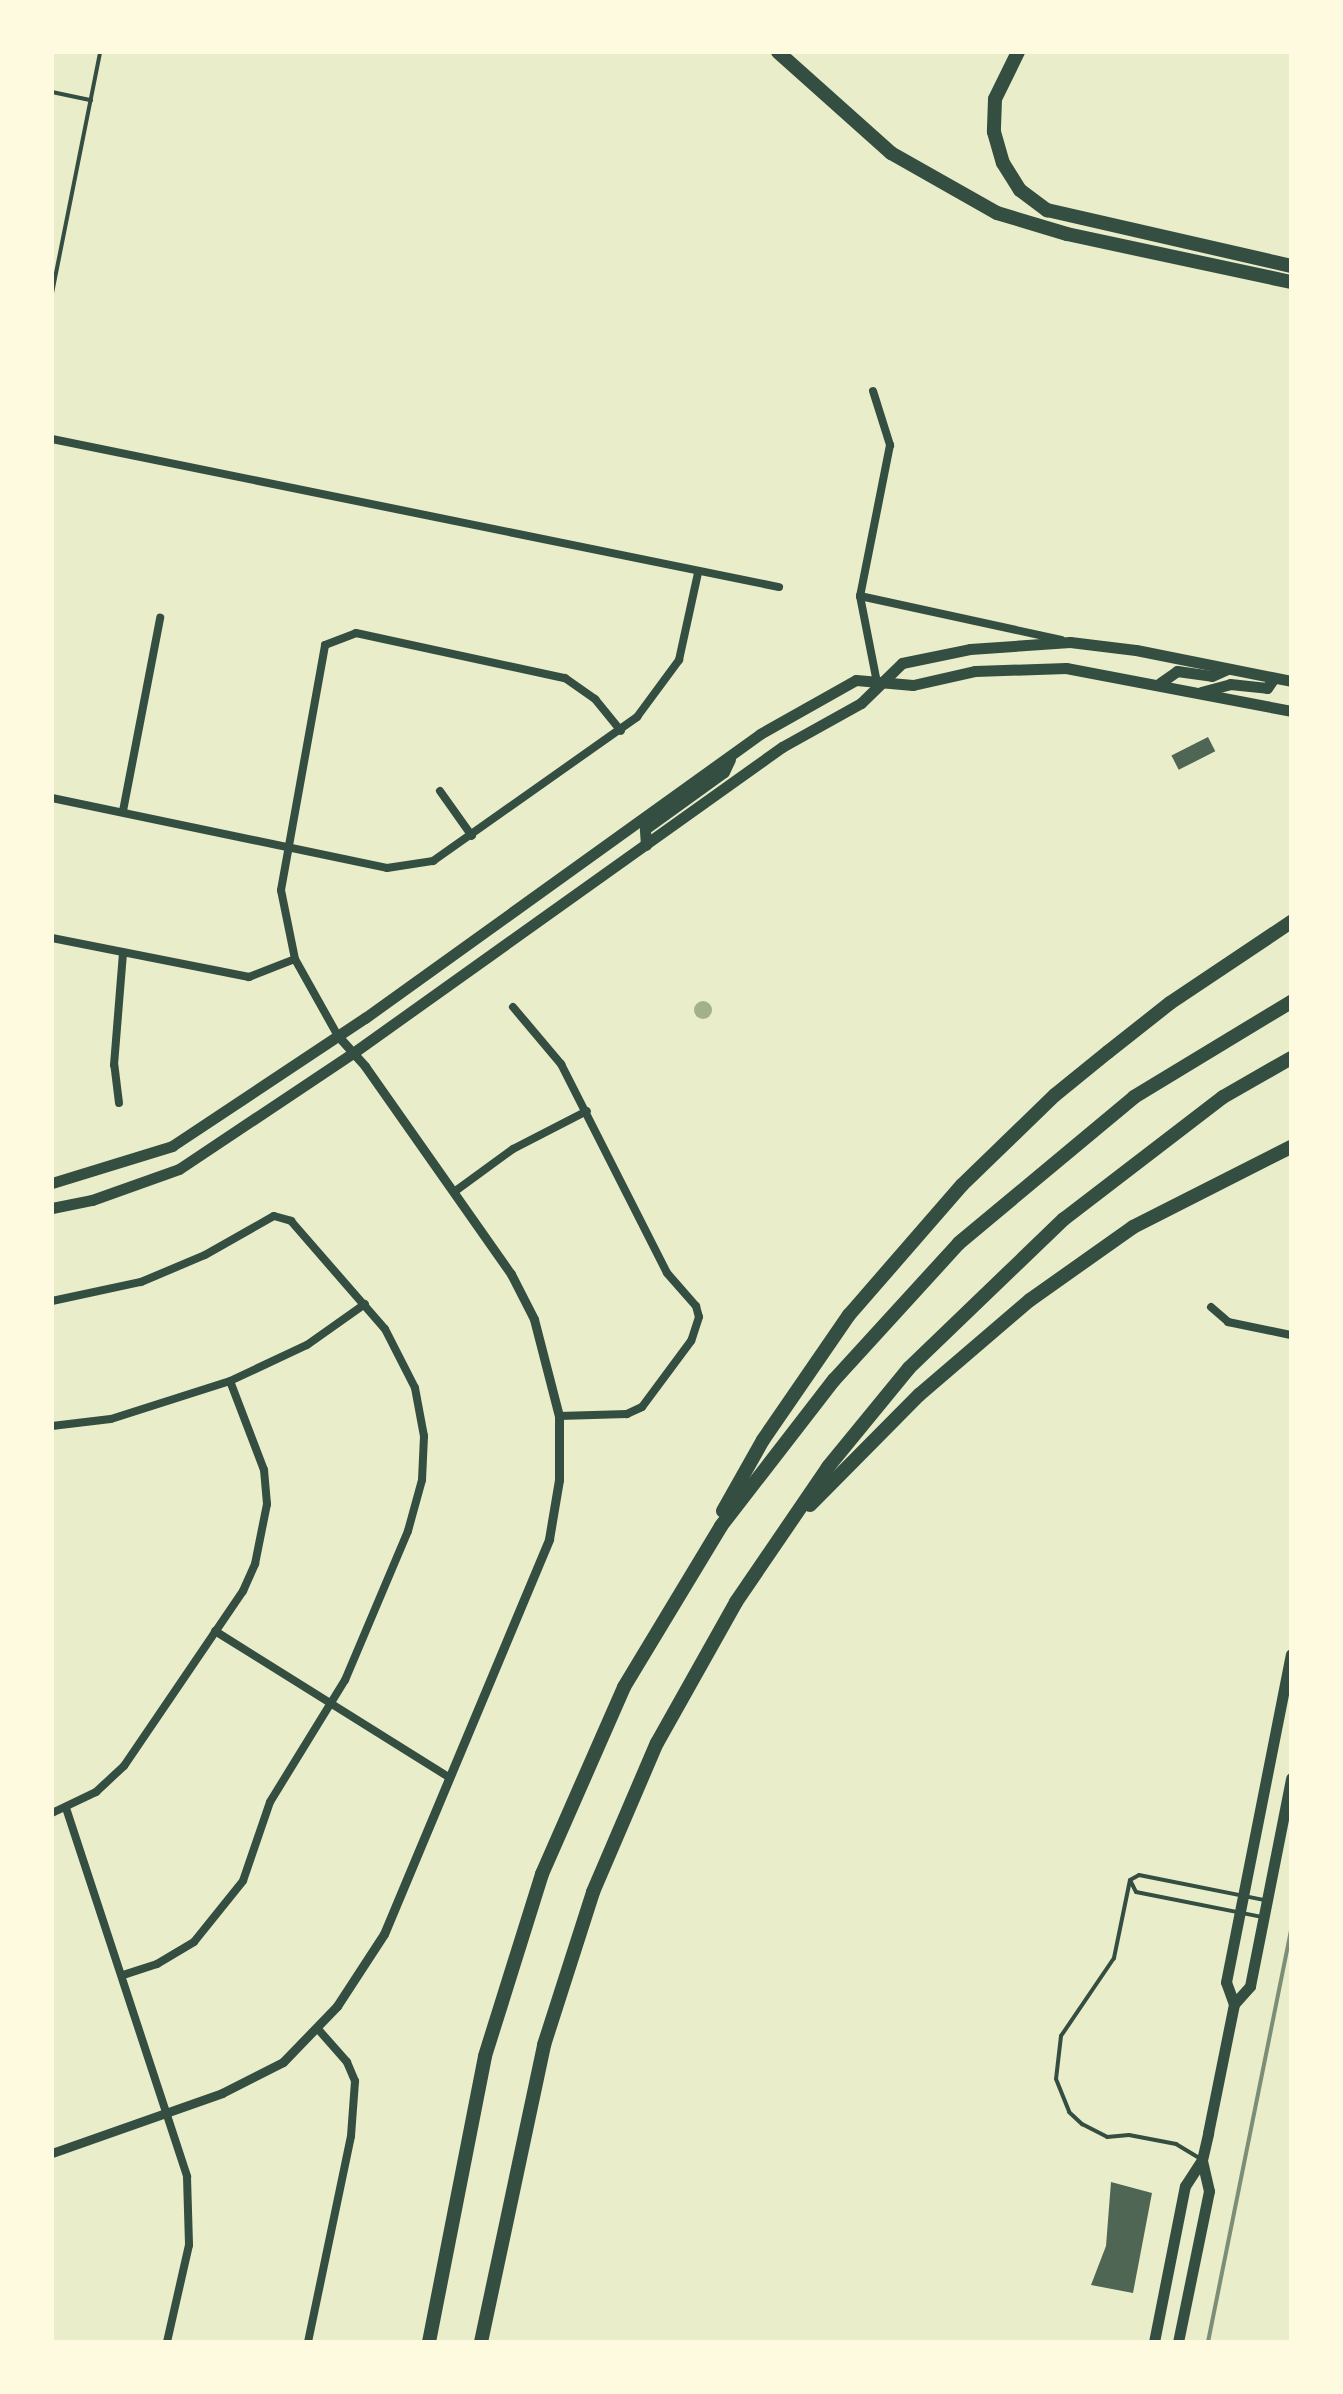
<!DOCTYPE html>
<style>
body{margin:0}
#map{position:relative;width:1343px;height:2394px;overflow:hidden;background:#e9edc9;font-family:"Public Sans",sans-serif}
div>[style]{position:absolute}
.water>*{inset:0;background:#a3b18a}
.round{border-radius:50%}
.building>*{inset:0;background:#4f6655;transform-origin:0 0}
.service>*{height:4px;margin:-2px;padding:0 2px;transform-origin:2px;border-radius:2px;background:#344e41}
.minor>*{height:8px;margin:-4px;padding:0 4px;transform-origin:4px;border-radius:4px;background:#344e41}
.tertiary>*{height:9px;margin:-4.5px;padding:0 4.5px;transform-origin:4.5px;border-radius:4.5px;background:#344e41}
.secondary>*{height:11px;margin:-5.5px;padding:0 5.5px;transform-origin:5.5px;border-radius:5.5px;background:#344e41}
.motorway>*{height:14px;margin:-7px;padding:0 7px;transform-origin:7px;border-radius:7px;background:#344e41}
.rail>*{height:4px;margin:-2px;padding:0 2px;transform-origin:2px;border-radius:2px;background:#7c8e77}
span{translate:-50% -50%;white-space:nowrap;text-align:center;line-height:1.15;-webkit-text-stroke:7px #fefae0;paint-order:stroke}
.frame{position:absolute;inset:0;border:54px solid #fefae0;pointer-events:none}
</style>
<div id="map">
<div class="water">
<div class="round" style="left:694px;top:1001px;width:18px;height:18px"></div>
</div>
<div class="building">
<div style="left:1208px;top:737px;width:16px;height:41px;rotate:63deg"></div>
<div style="clip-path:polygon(1111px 2182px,1152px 2193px,1133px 2293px,1091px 2285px,1106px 2246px)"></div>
</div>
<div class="service">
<div style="left:52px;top:92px;width:40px;rotate:12deg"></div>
<div style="left:52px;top:293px;width:246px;rotate:-78.7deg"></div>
<div style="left:1130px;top:1880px;width:80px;rotate:101.6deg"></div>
<div style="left:1114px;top:1958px;width:94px;rotate:124.2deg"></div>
<div style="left:1061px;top:2036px;width:43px;rotate:96.6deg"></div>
<div style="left:1056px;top:2079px;width:35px;rotate:68deg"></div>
<div style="left:1069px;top:2112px;width:18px;rotate:43deg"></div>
<div style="left:1082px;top:2124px;width:28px;rotate:27deg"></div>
<div style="left:1107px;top:2137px;width:22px;rotate:-5deg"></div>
<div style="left:1129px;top:2135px;width:48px;rotate:10.8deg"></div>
<div style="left:1176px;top:2144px;width:29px;rotate:31deg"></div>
<div style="left:1130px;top:1880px;width:10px;rotate:-29deg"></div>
<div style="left:1139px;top:1875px;width:127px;rotate:11.3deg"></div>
<div style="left:1131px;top:1882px;width:11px;rotate:63deg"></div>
<div style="left:1136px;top:1892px;width:128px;rotate:11.2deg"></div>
</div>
<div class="minor">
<div style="left:873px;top:391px;width:57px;rotate:72.5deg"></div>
<div style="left:890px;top:445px;width:154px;rotate:101.2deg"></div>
<div style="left:860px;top:596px;width:89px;rotate:78.9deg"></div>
<div style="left:52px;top:439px;width:742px;rotate:11.51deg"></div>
<div style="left:860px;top:596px;width:206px;rotate:12.3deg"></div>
<div style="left:440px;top:791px;width:55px;rotate:54.6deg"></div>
<div style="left:52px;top:798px;width:342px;rotate:11.8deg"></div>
<div style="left:387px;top:868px;width:47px;rotate:-8.7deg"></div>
<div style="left:433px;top:861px;width:250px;rotate:-35.2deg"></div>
<div style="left:637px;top:717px;width:71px;rotate:-53.6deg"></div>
<div style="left:679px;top:660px;width:89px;rotate:-77.7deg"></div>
<div style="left:123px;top:811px;width:197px;rotate:-79.1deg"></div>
<div style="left:52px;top:938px;width:201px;rotate:11.2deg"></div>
<div style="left:249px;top:977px;width:49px;rotate:-21.4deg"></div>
<div style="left:513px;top:1007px;width:75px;rotate:49.9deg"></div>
<div style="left:561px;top:1064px;width:234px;rotate:63.1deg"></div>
<div style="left:667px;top:1273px;width:44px;rotate:48.7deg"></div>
<div style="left:696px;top:1306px;width:11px;rotate:75deg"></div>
<div style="left:699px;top:1317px;width:25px;rotate:108deg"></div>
<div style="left:691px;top:1341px;width:82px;rotate:126.6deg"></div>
<div style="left:642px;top:1407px;width:17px;rotate:155deg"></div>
<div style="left:627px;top:1414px;width:68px;rotate:178.3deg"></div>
<div style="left:338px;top:1036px;width:88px;rotate:-119.2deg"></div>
<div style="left:295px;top:959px;width:70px;rotate:-101.5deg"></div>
<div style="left:281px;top:890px;width:249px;rotate:-79.8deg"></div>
<div style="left:325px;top:645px;width:33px;rotate:-21deg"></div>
<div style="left:356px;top:633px;width:214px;rotate:12.2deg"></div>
<div style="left:565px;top:678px;width:37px;rotate:35deg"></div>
<div style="left:595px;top:699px;width:41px;rotate:50.9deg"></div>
<div style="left:119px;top:1103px;width:38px;rotate:-97deg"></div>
<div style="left:114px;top:1065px;width:113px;rotate:-85.4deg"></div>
<div style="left:454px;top:1192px;width:73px;rotate:-36.1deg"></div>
<div style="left:513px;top:1149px;width:83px;rotate:-27.2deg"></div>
<div style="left:52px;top:1301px;width:91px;rotate:-12.1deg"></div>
<div style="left:141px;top:1282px;width:69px;rotate:-22.9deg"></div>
<div style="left:205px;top:1255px;width:79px;rotate:-29.5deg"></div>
<div style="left:274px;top:1216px;width:18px;rotate:16deg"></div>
<div style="left:291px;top:1221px;width:143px;rotate:49deg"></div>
<div style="left:385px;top:1329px;width:66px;rotate:63deg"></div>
<div style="left:415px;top:1388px;width:49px;rotate:79.4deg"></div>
<div style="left:424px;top:1436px;width:44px;rotate:92.6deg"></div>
<div style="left:422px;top:1480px;width:53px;rotate:105.4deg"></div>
<div style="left:408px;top:1531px;width:162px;rotate:112.9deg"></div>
<div style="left:345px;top:1680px;width:143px;rotate:121.6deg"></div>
<div style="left:270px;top:1802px;width:83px;rotate:108.9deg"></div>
<div style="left:243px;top:1881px;width:78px;rotate:128.8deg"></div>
<div style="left:194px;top:1942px;width:43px;rotate:149.3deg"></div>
<div style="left:157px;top:1964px;width:36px;rotate:162deg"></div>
<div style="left:1211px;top:1307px;width:23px;rotate:41deg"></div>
<div style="left:1228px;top:1322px;width:64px;rotate:11.7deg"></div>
<div style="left:52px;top:1426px;width:59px;rotate:-6.8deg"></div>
<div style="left:111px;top:1419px;width:125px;rotate:-17.7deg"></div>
<div style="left:230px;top:1381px;width:85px;rotate:-25.1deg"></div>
<div style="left:307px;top:1345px;width:71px;rotate:-35.3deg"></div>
<div style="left:215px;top:1631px;width:277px;rotate:32deg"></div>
<div style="left:66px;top:1808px;width:388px;rotate:71.8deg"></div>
<div style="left:187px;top:2177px;width:68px;rotate:88.3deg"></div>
<div style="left:189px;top:2245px;width:99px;rotate:102.8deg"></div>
<div style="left:52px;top:1813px;width:49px;rotate:-25.5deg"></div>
<div style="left:96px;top:1792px;width:38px;rotate:-43deg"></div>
<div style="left:124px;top:1766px;width:212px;rotate:-55.8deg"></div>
<div style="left:243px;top:1591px;width:30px;rotate:-66deg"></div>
<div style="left:255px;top:1564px;width:61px;rotate:-78.7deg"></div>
<div style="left:267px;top:1504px;width:34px;rotate:-95deg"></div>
<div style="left:264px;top:1470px;width:95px;rotate:-110.9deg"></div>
<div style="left:308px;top:2342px;width:210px;rotate:-78.2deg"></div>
<div style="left:351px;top:2136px;width:55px;rotate:-85.8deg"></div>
<div style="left:355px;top:2081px;width:21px;rotate:-113deg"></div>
<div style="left:347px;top:2062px;width:45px;rotate:-131.4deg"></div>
</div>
<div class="tertiary">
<div style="left:52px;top:2153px;width:180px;rotate:-19.4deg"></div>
<div style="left:222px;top:2093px;width:68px;rotate:-26.9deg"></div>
<div style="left:283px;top:2062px;width:78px;rotate:-46deg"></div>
<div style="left:337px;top:2006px;width:86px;rotate:-56.9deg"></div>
<div style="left:384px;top:1934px;width:428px;rotate:-67.3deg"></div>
<div style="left:549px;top:1539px;width:60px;rotate:-80.4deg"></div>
<div style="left:559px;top:1480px;width:64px;rotate:-90deg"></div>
<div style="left:559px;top:1416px;width:100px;rotate:-104.5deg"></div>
<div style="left:534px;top:1319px;width:51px;rotate:-117.1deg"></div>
<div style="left:511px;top:1274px;width:254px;rotate:-125.1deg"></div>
<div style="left:365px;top:1066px;width:40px;rotate:-132deg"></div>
</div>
<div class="secondary">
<div style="left:1160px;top:683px;width:21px;rotate:-35deg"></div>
<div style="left:1177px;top:671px;width:35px;rotate:8deg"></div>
<div style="left:1212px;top:676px;width:17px;rotate:-24deg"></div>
<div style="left:1201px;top:692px;width:30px;rotate:-15deg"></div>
<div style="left:1230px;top:684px;width:37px;rotate:6deg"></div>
<div style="left:1267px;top:688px;width:12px;rotate:-55deg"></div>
<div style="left:646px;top:845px;width:16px;rotate:-94deg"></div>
<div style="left:645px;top:829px;width:97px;rotate:-35.8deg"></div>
<div style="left:724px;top:772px;width:14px;rotate:-65deg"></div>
<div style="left:52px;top:1183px;width:126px;rotate:-17.1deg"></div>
<div style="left:172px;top:1146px;width:232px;rotate:-33.6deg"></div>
<div style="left:365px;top:1018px;width:486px;rotate:-35.7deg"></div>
<div style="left:760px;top:734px;width:110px;rotate:-29.4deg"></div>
<div style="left:856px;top:680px;width:57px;rotate:5deg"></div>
<div style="left:913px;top:685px;width:64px;rotate:-12.7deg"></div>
<div style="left:975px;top:671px;width:91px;rotate:-1.9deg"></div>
<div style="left:1066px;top:668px;width:229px;rotate:10.8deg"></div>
<div style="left:52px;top:1208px;width:41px;rotate:-11.3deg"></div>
<div style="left:92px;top:1200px;width:92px;rotate:-19.6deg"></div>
<div style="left:179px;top:1169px;width:209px;rotate:-33.7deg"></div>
<div style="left:353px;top:1053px;width:527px;rotate:-35.5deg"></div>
<div style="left:782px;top:747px;width:90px;rotate:-29.1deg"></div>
<div style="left:861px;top:703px;width:57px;rotate:-44.3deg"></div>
<div style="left:902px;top:663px;width:69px;rotate:-11.6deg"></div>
<div style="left:970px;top:649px;width:100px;rotate:-4deg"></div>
<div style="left:1070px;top:642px;width:66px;rotate:6.9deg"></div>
<div style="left:1136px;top:650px;width:158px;rotate:11.3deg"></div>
<div style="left:1234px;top:2004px;width:24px;rotate:-48deg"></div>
<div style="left:1250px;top:1986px;width:212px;rotate:-78.8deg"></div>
<div style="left:1154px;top:2342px;width:159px;rotate:-78.8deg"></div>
<div style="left:1185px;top:2186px;width:31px;rotate:-57deg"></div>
<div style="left:1202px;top:2160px;width:28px;rotate:-77deg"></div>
<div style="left:1208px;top:2133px;width:132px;rotate:-78.6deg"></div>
<div style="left:1234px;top:2004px;width:23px;rotate:-110deg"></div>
<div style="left:1226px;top:1982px;width:334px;rotate:-78.8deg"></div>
<div style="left:1178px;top:2342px;width:154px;rotate:-78.4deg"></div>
<div style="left:1209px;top:2191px;width:32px;rotate:-103deg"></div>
</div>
<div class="motorway">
<div style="left:778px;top:52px;width:152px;rotate:41.8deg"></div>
<div style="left:891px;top:153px;width:122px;rotate:29.5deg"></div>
<div style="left:997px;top:213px;width:73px;rotate:16.7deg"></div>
<div style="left:1067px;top:234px;width:229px;rotate:12.1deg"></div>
<div style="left:1018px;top:52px;width:52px;rotate:116.1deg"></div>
<div style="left:995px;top:99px;width:33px;rotate:92deg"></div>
<div style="left:994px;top:132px;width:32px;rotate:74deg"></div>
<div style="left:1003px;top:163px;width:32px;rotate:58deg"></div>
<div style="left:1020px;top:190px;width:34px;rotate:37deg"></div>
<div style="left:1047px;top:210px;width:250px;rotate:12.9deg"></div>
<div style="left:810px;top:1505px;width:155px;rotate:-45.3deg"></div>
<div style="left:919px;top:1395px;width:146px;rotate:-40.6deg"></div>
<div style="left:1030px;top:1300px;width:126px;rotate:-35.3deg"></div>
<div style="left:1133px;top:1227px;width:177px;rotate:-26.9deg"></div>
<div style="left:723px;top:1511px;width:81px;rotate:-60.6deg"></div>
<div style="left:763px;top:1440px;width:152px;rotate:-55.5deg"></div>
<div style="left:849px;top:1315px;width:172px;rotate:-49deg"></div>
<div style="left:962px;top:1185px;width:129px;rotate:-44.1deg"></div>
<div style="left:1055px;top:1095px;width:68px;rotate:-39.1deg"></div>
<div style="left:1108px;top:1052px;width:79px;rotate:-38.3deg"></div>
<div style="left:1170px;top:1003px;width:146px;rotate:-33.8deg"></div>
<div style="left:429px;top:2342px;width:291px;rotate:-78.9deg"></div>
<div style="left:485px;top:2056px;width:191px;rotate:-72.6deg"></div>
<div style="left:542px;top:1874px;width:204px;rotate:-66.3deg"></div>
<div style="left:624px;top:1687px;width:188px;rotate:-58.9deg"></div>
<div style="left:721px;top:1526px;width:185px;rotate:-52.3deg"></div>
<div style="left:834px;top:1380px;width:185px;rotate:-47.6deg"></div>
<div style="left:959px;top:1243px;width:228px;rotate:-39.8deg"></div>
<div style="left:1134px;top:1097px;width:184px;rotate:-31.2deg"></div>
<div style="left:481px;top:2342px;width:304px;rotate:-78deg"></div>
<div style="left:544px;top:2045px;width:161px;rotate:-72.2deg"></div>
<div style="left:593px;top:1892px;width:162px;rotate:-66.8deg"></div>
<div style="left:657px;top:1743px;width:162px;rotate:-60.7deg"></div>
<div style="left:736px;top:1602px;width:163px;rotate:-55.7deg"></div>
<div style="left:828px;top:1467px;width:128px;rotate:-50.7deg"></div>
<div style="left:909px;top:1368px;width:215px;rotate:-43.9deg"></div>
<div style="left:1064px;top:1219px;width:200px;rotate:-37.5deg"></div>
<div style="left:1223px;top:1097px;width:78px;rotate:-29.8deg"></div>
</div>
<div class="rail">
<div style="left:1208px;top:2342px;width:420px;rotate:-78.6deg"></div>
</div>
<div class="frame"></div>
</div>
